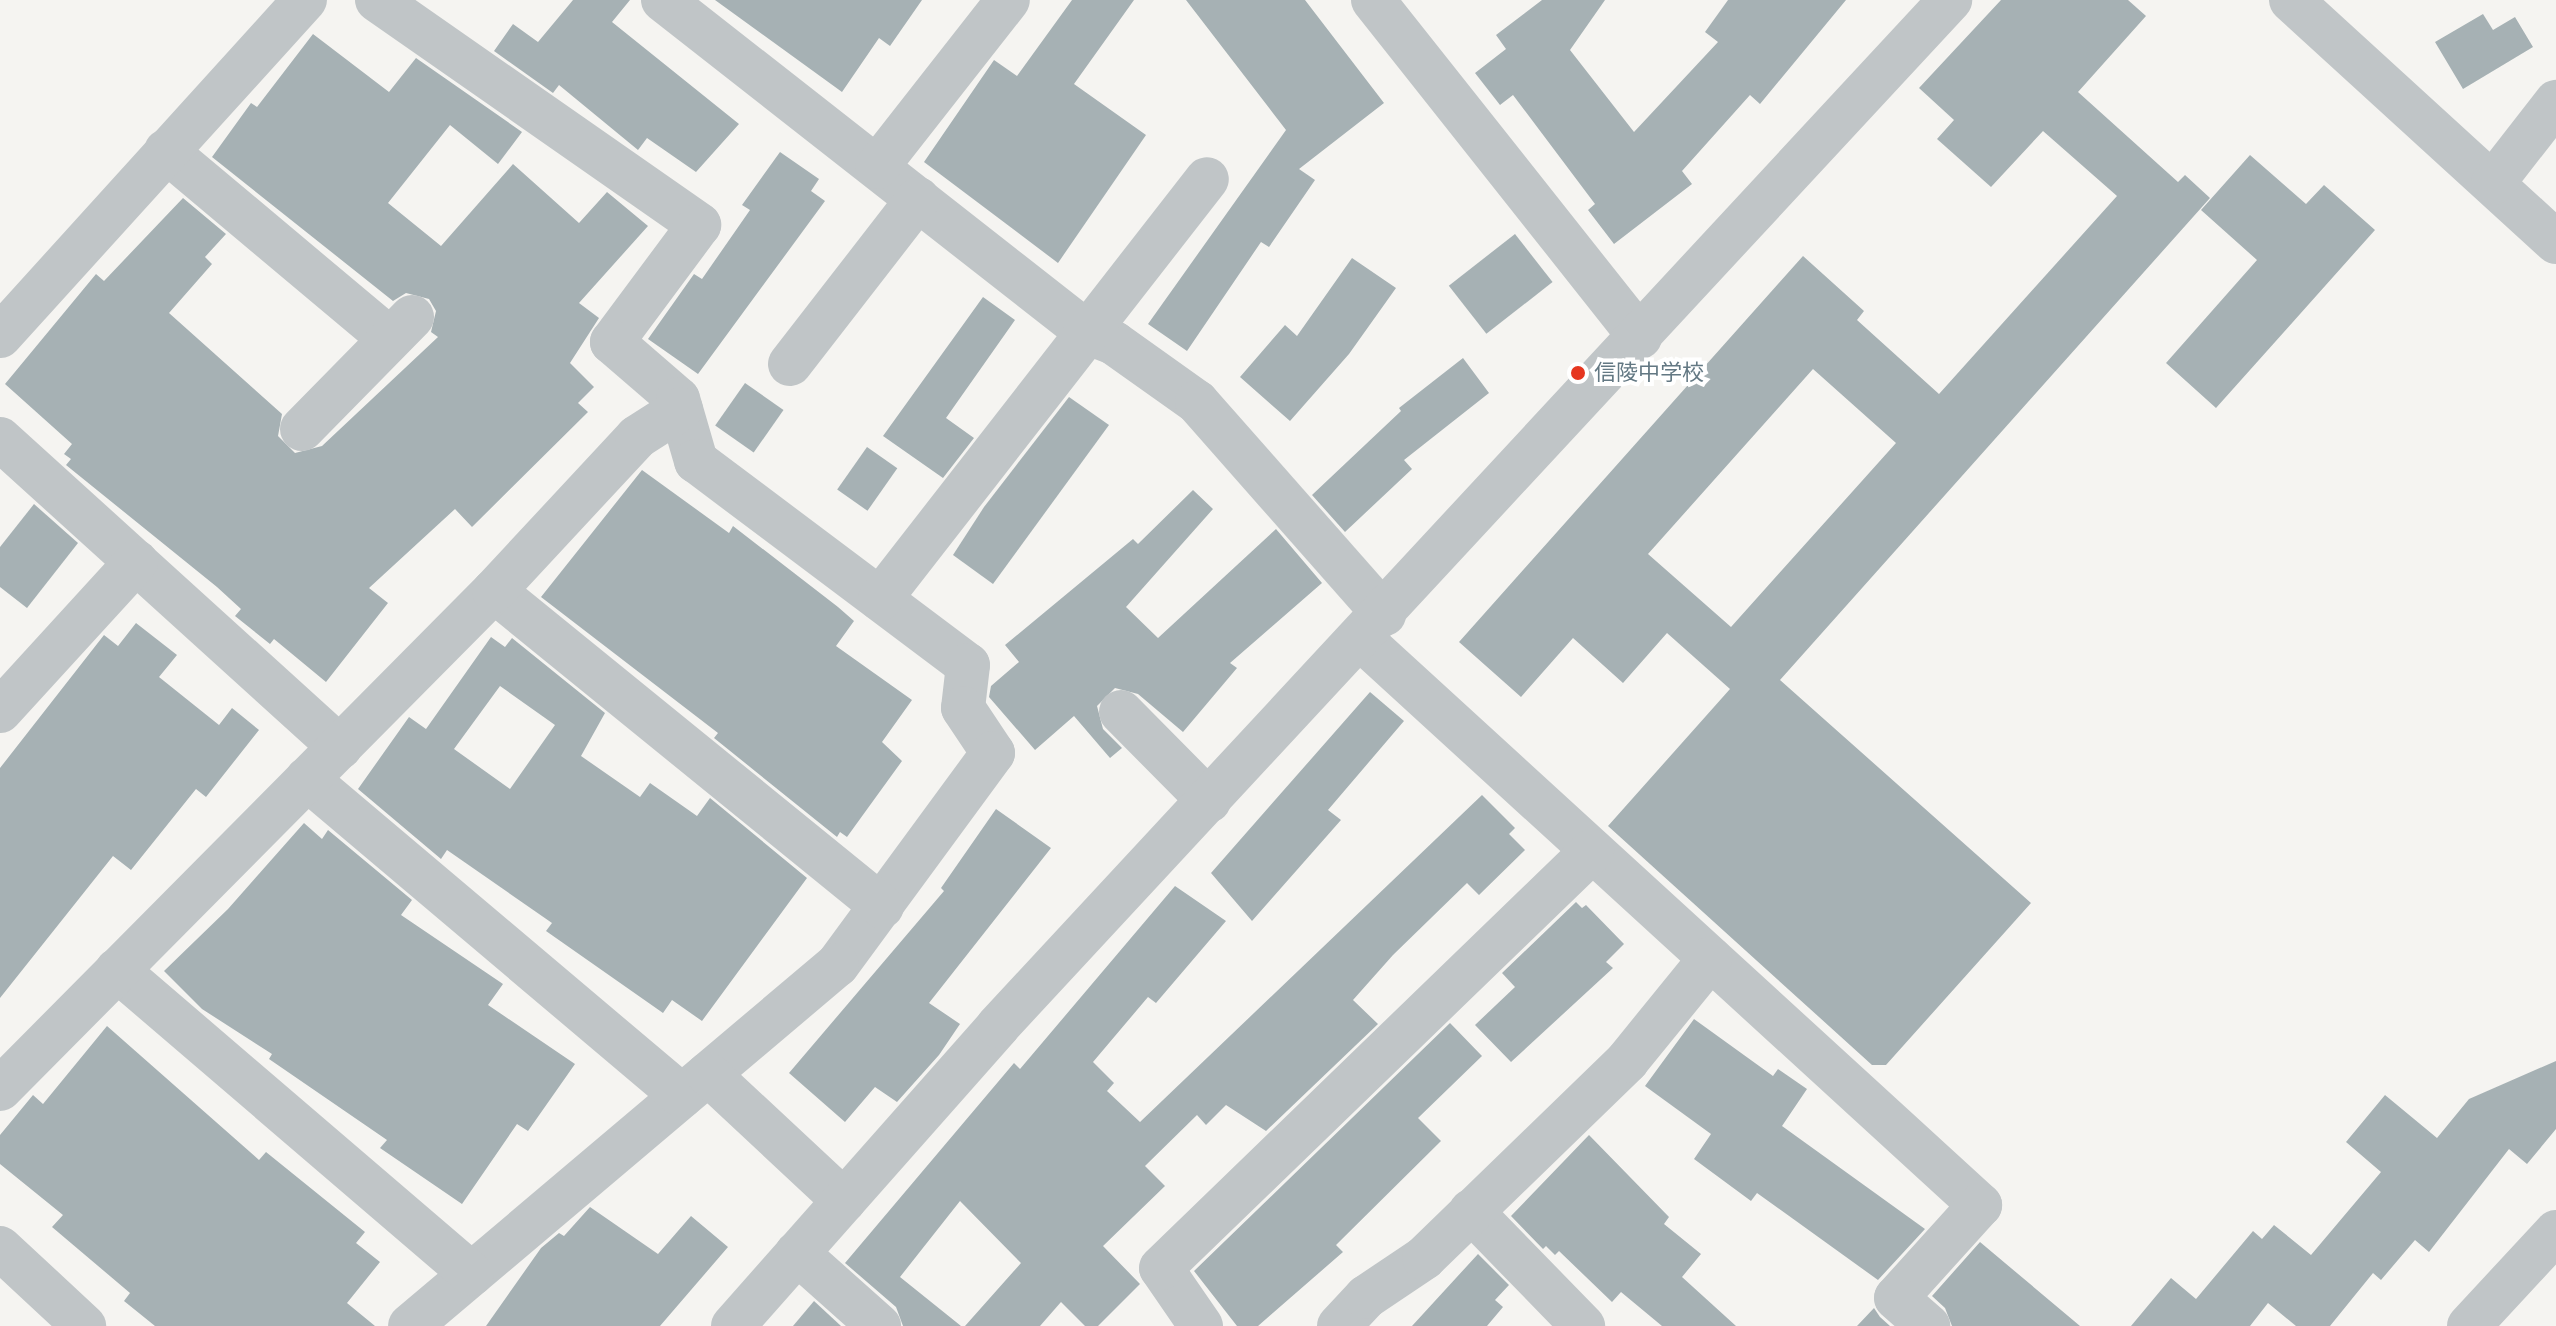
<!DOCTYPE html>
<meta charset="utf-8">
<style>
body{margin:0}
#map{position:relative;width:2556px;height:1326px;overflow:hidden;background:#f5f4f1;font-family:"PT Sans","Noto Sans JP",sans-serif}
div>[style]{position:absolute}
.building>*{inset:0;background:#a6b1b4;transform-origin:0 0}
.minor>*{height:44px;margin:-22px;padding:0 22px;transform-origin:22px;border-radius:22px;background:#c0c5c7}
.dots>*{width:22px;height:22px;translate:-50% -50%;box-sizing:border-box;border:4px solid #fff;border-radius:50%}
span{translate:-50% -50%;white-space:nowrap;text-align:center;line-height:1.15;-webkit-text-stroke:8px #fff;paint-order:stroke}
.poi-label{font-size:22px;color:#637883}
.left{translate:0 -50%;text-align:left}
</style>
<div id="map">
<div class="building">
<div style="clip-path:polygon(573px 0,630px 0,612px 22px,739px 124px,696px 172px,647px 138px,638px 150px,559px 85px,553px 93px,494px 51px,513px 24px,538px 42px)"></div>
<div style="clip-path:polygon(715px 0,922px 0,890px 46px,879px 38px,842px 92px)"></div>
<div style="clip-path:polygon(1072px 0,1134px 0,1074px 84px,1146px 135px,1058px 263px,924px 162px,994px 60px,1017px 76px)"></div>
<div style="clip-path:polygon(1186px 0,1305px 0,1384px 103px,1299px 169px,1315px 180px,1269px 247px,1261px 242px,1187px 351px,1148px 324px,1286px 130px)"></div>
<div style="clip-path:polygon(1542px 0,1605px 0,1570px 50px,1634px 132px,1718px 42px,1705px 32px,1728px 0,1846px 0,1760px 104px,1750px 95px,1682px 171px,1692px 184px,1614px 244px,1588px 210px,1595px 204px,1513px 95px,1500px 105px,1475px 73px,1506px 49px,1496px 35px)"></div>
<div style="clip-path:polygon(evenodd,2001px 0,2128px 0,2146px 16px,2078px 92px,2178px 182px,2185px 175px,2210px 198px,1780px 680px,2031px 903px,1886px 1065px,1872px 1065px,1608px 826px,1730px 689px,1667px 633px,1623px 683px,1573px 638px,1521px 697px,1459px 642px,1803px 256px,1864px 311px,1857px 320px,1939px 394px,2117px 196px,2043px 131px,1991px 187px,1937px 139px,1954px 120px,1919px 88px,2001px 0,1813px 369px,1896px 443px,1731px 627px,1648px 554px,1813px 369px)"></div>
<div style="clip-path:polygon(2483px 14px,2493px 30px,2515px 17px,2533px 47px,2463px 89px,2435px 42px)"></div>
<div style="clip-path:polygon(313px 34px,389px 92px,416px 58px,522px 132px,498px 164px,450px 125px,388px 203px,441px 246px,513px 164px,579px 223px,607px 192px,648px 226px,579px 303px,599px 318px,570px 363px,594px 387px,578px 403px,588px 412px,472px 527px,455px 509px,369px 588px,388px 603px,326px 682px,274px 639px,270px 644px,235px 616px,241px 609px,217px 587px,66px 465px,71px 459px,64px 454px,72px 444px,5px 384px,96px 274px,104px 281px,183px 198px,226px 234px,205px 257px,212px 264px,169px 313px,282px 414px,278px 436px,295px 453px,322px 446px,438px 337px,431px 332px,436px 311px,429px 299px,406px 293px,393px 301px,212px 157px,251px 103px,257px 107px)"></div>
<div style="clip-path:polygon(780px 152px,819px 179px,811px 191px,825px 201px,698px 374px,648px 339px,694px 274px,702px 279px,750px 210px,742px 205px)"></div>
<div style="clip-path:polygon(2250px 155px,2306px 204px,2324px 185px,2375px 230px,2216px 408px,2166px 363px,2257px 260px,2201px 210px)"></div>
<div style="left:1515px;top:234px;width:61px;height:84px;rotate:52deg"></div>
<div style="clip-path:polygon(1352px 258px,1396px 288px,1349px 354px,1290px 421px,1240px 377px,1285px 325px,1297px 336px)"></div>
<div style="clip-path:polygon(983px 297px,1015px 320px,946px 418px,974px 438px,943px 478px,883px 436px)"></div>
<div style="clip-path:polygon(1463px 358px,1489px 393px,1404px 460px,1412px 469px,1345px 532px,1312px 495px,1401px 411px,1399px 408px)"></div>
<div style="left:745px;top:383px;width:47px;height:52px;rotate:35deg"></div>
<div style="clip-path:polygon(1069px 397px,1109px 425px,993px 584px,953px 555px,984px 507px)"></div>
<div style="left:867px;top:447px;width:37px;height:52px;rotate:35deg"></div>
<div style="clip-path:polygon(642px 470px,729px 533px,733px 526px,838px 607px,854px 621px,836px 646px,912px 700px,882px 742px,902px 761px,847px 837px,840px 832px,837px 837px,714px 738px,718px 733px,541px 597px)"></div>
<div style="clip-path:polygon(1193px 490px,1213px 509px,1126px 607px,1158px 638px,1276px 529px,1322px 583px,1230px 663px,1237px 668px,1183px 732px,1138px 694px,1115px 688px,1097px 706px,1103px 729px,1122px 748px,1110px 758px,1074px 716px,1035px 750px,989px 697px,991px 686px,1019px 662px,1005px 645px,1133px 539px,1138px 544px)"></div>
<div style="clip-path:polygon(34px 504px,78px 543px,27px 608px,0 587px,0 547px)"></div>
<div style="clip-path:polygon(136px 623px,177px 655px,159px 677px,219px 725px,232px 708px,259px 730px,206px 797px,196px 789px,131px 870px,113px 856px,0 998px,0 768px,104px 635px,118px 646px)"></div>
<div style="clip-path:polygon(evenodd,491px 637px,505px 647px,512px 638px,605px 713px,581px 756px,640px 797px,650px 783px,697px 816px,710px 798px,807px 878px,702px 1021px,672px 1000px,663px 1013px,546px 931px,552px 923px,447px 850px,441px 859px,358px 789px,409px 717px,426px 729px,491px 637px,500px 686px,555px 725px,510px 789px,454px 749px,500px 686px)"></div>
<div style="clip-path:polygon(1370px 692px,1404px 721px,1328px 810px,1341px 820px,1252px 921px,1211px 873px)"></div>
<div style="clip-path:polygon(1482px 795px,1515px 828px,1509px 834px,1525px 850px,1479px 895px,1467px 883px,1393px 955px,1353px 1000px,1378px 1024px,1266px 1131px,1226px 1105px,1206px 1125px,1197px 1115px,1145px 1166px,1165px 1186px,1103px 1246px,1140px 1284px,1098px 1326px,1085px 1326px,1061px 1302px,1040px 1326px,965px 1326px,1021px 1263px,960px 1201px,900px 1277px,961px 1326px,903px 1326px,896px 1307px,845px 1263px,1014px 1063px,1020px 1069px,1175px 886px,1226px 921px,1156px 1003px,1148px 997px,1093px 1062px,1114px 1083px,1107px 1091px,1140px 1122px)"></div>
<div style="clip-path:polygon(996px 809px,1051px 848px,929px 1003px,960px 1024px,939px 1055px,897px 1102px,875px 1087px,845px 1122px,789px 1073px,944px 891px,941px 888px)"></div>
<div style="clip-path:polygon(304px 823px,322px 839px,328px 830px,412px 900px,401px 915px,503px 984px,488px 1005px,575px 1064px,528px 1131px,517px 1124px,462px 1204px,380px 1148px,387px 1140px,269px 1059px,272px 1054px,202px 1009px,164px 971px,228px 909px)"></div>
<div style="clip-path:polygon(1576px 902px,1582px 908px,1586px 905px,1624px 944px,1606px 962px,1613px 968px,1511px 1062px,1475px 1025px,1515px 987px,1502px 973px)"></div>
<div style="clip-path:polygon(1694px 1019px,1773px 1076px,1778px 1069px,1807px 1089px,1782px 1126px,1925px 1229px,1878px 1280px,1757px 1193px,1751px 1201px,1694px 1159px,1711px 1134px,1645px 1086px)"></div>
<div style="clip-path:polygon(1450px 1023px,1482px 1056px,1418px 1118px,1441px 1141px,1336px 1245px,1343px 1252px,1258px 1326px,1237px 1326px,1194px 1271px)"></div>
<div style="clip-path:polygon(107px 1026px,259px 1160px,266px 1152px,365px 1232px,356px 1243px,380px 1262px,347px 1303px,375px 1326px,155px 1326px,124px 1301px,130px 1293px,52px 1227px,63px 1215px,0 1164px,0 1135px,33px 1095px,43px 1104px)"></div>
<div style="clip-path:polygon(2556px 1061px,2556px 1129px,2527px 1164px,2509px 1149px,2429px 1252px,2415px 1240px,2381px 1280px,2373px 1273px,2330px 1326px,2296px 1326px,2268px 1303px,2250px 1326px,2131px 1326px,2171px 1278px,2196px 1299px,2253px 1231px,2262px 1239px,2274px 1225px,2311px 1255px,2381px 1172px,2346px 1142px,2385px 1095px,2437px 1138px,2469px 1099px)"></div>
<div style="clip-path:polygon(1589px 1135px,1669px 1217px,1664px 1224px,1701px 1254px,1682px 1277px,1736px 1326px,1662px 1326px,1621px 1292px,1612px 1302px,1559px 1251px,1555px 1255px,1546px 1246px,1543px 1249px,1511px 1216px)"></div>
<div style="clip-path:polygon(590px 1207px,658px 1254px,691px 1216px,728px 1247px,660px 1326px,486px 1326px,541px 1248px,559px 1233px,564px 1236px)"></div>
<div style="clip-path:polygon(1980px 1242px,2080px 1326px,1952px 1326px,1945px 1308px,1932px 1296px)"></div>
<div style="clip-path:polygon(1478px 1254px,1509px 1285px,1495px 1300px,1503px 1307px,1487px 1326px,1412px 1326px)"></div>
<div style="clip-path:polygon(814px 1301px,841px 1326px,793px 1326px)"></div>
<div style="clip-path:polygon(1874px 1308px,1880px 1317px,1890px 1326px,1857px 1326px)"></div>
</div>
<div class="minor">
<div style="left:377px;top:0;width:393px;rotate:34.9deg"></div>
<div style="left:699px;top:225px;width:146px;rotate:126.6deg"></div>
<div style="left:612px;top:342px;width:87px;rotate:40.8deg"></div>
<div style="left:678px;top:399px;width:65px;rotate:73.8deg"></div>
<div style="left:696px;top:461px;width:340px;rotate:36.9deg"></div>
<div style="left:968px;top:665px;width:43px;rotate:96.6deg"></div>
<div style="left:963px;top:708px;width:54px;rotate:56.3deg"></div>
<div style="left:993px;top:753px;width:263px;rotate:126.3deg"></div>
<div style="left:837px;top:965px;width:559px;rotate:139.79deg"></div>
<div style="left:663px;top:0;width:540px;rotate:38.08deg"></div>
<div style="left:1088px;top:333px;width:28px;rotate:21deg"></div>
<div style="left:1114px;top:343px;width:102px;rotate:35.4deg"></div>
<div style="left:1197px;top:402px;width:283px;rotate:48.6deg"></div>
<div style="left:1373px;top:0;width:430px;rotate:51.6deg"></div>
<div style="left:2291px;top:0;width:359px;rotate:42.4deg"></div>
<div style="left:166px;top:151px;width:292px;rotate:40deg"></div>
<div style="left:877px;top:167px;width:212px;rotate:-51.9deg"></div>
<div style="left:2493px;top:183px;width:103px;rotate:-52.1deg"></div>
<div style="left:0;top:336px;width:454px;rotate:-47.8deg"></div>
<div style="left:790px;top:364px;width:209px;rotate:-52.2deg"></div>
<div style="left:302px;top:429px;width:157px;rotate:-45.5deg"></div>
<div style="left:0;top:439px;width:459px;rotate:42.2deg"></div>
<div style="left:494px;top:591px;width:500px;rotate:39.1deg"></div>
<div style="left:880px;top:599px;width:532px;rotate:-52.1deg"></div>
<div style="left:1361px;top:639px;width:839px;rotate:42.44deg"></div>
<div style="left:1980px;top:1205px;width:125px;rotate:132.1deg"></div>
<div style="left:1896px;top:1298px;width:43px;rotate:41.2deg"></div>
<div style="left:0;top:711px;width:202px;rotate:-47.6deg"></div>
<div style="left:1121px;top:712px;width:125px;rotate:45.3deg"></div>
<div style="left:307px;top:779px;width:491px;rotate:40.2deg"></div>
<div style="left:117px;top:970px;width:467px;rotate:40.6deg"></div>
<div style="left:708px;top:1074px;width:186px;rotate:43deg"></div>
<div style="left:0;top:1089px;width:701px;rotate:-45.23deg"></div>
<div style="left:494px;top:591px;width:210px;rotate:-47.1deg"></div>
<div style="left:637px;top:437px;width:52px;rotate:-32.5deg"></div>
<div style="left:1471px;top:1211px;width:161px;rotate:45.8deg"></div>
<div style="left:0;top:1248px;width:115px;rotate:42.9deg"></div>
<div style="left:797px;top:1253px;width:110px;rotate:41.7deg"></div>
<div style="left:733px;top:1326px;width:400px;rotate:-48.5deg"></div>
<div style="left:998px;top:1026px;width:1400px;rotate:-47.14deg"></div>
<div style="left:1201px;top:1326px;width:70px;rotate:-124.6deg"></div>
<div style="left:1161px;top:1268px;width:600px;rotate:-44.05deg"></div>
<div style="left:1339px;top:1326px;width:40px;rotate:-47deg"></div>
<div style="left:1366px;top:1297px;width:70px;rotate:-33.9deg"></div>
<div style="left:1424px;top:1258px;width:283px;rotate:-44.1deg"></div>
<div style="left:1627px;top:1061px;width:132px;rotate:-50.9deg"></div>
<div style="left:2469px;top:1326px;width:128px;rotate:-47.2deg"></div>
</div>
<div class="dots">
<div style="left:1578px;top:373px;background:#e6361f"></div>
</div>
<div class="poi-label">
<span class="left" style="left:1594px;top:373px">信陵中学校</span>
</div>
</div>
